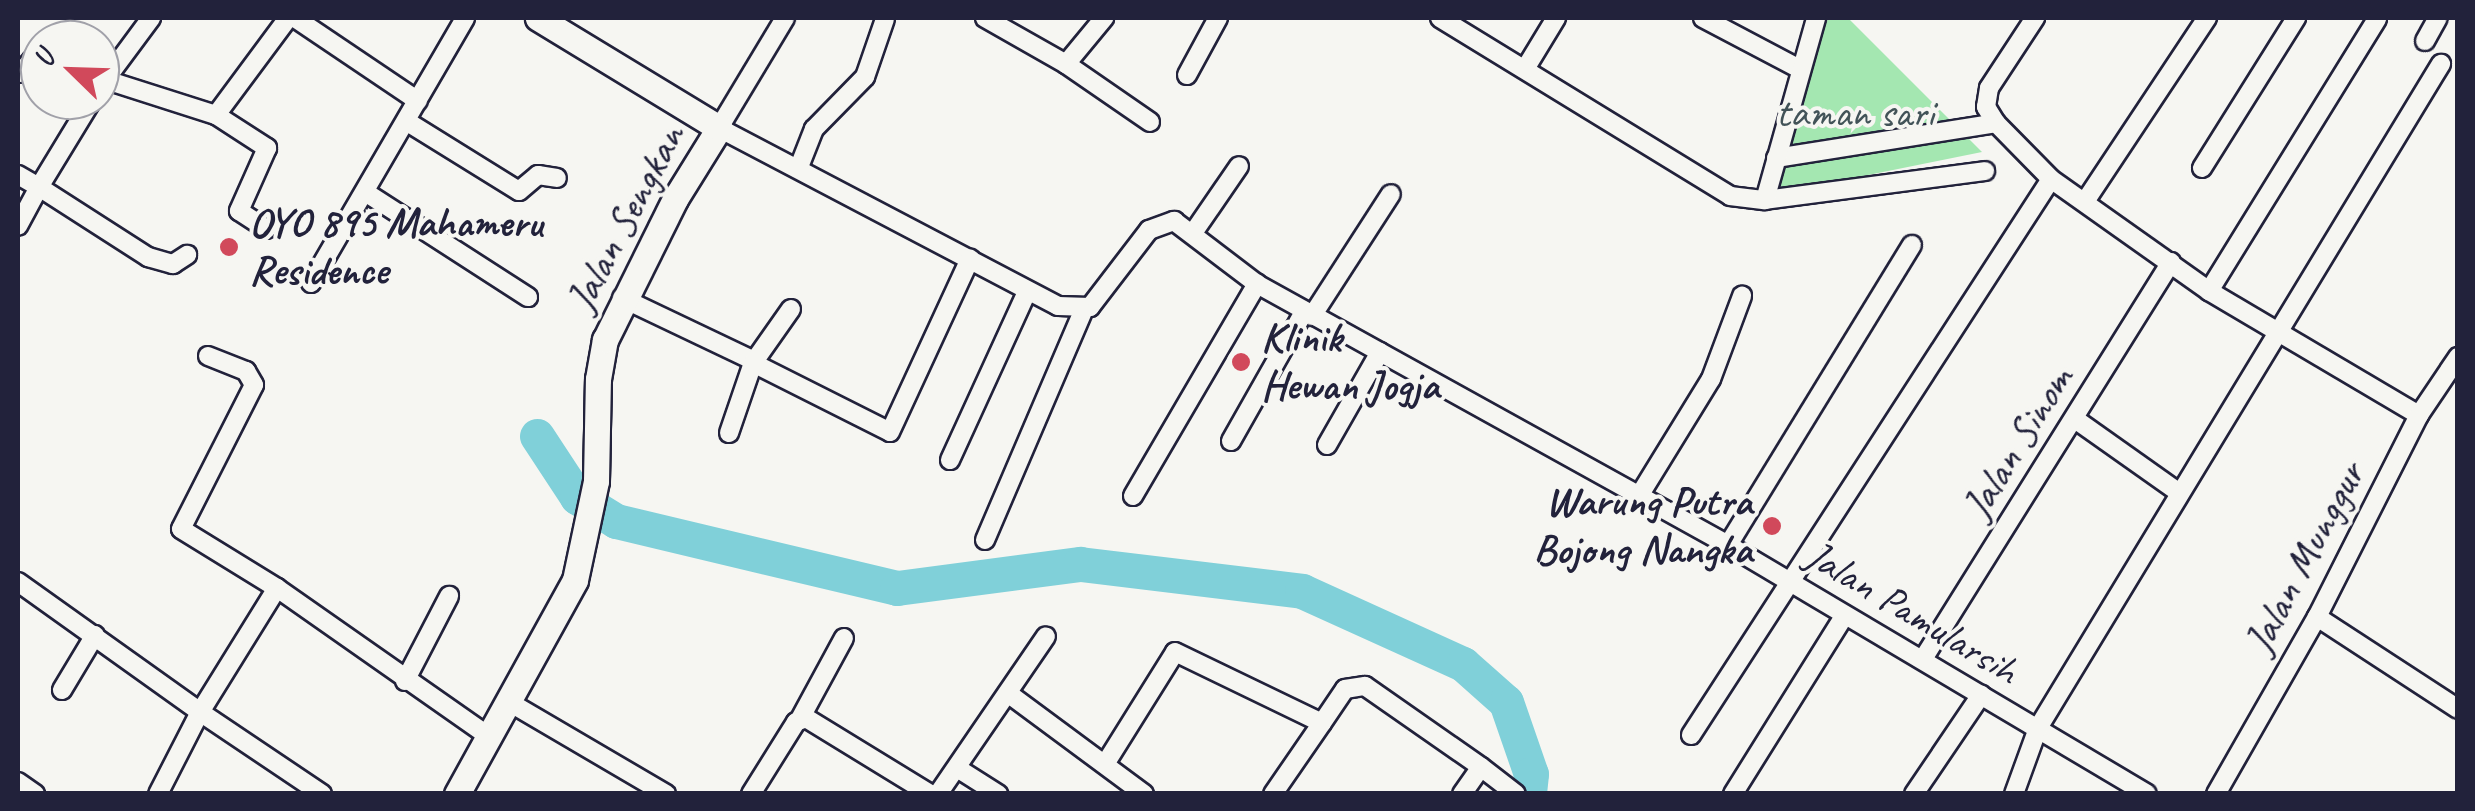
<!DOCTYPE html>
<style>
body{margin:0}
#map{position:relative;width:2475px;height:811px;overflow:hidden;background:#f6f6f2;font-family:Caveat,sans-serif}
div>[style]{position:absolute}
.green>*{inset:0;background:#a4e7b1}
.river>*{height:35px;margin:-17.5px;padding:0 17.5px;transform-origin:17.5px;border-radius:17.5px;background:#80d0d9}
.roads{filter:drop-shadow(2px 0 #22223b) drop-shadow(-2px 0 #22223b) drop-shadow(0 2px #22223b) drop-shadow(0 -2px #22223b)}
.street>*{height:18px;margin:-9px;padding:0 9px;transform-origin:9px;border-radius:9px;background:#f6f6f2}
.secondary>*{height:25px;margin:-12.5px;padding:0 12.5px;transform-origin:12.5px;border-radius:12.5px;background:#f6f6f2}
.dots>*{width:28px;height:28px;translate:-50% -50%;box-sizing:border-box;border:5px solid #f6f6f2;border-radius:50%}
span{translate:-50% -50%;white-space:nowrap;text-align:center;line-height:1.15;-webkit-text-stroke:8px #f6f6f2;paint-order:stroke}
.park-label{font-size:42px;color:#425358}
.street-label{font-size:42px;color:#22223b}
.poi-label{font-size:42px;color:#22223b;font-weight:700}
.left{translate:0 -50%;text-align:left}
.right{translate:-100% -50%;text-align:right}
.frame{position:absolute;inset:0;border:20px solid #22223b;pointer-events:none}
.north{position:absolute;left:20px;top:20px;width:100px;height:100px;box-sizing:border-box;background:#f6f6f2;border:2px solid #a1a1a9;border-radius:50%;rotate:293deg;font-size:28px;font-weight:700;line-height:40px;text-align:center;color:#22223b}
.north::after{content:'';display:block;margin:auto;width:35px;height:45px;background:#d1495b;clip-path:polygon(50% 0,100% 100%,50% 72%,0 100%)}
</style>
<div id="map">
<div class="green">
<div style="clip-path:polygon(1829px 18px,1848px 18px,1982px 152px,1769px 195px,1810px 46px)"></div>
</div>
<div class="river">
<div style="left:537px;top:436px;width:73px;rotate:56.7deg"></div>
<div style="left:577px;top:497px;width:46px;rotate:31.6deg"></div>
<div style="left:616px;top:521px;width:289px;rotate:13.4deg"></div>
<div style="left:897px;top:588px;width:185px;rotate:-7.5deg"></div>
<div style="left:1080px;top:564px;width:224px;rotate:6.9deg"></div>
<div style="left:1302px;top:591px;width:177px;rotate:24.4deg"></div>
<div style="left:1463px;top:664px;width:57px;rotate:41.5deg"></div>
<div style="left:1506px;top:702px;width:76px;rotate:70.9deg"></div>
<div style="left:1531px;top:774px;width:20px;rotate:96deg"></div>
</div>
<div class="roads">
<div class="street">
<div style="left:295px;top:18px;width:148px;rotate:34deg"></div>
<div style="left:785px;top:18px;width:128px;rotate:121deg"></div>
<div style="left:719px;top:128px;width:383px;rotate:27.7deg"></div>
<div style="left:1058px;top:306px;width:32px;rotate:2deg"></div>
<div style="left:1090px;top:307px;width:97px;rotate:-52.5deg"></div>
<div style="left:1149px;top:230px;width:27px;rotate:-20deg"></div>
<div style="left:1174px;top:221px;width:104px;rotate:37.2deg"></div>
<div style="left:1257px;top:284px;width:538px;rotate:28.99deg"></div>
<div style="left:1728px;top:545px;width:487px;rotate:30.7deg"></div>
<div style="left:985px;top:18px;width:93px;rotate:29.6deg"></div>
<div style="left:1066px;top:64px;width:60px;rotate:-50.4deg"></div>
<div style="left:1440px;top:18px;width:340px;rotate:31.5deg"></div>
<div style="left:1730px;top:196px;width:35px;rotate:7deg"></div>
<div style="left:1765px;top:200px;width:222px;rotate:-7.5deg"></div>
<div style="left:1703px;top:18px;width:107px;rotate:27.8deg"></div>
<div style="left:2425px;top:41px;width:26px;rotate:-61deg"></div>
<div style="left:1066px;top:64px;width:102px;rotate:34.6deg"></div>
<div style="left:1525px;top:69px;width:60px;rotate:-58.7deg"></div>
<div style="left:20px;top:73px;width:18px;rotate:-47deg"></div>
<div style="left:32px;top:60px;width:8px;rotate:14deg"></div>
<div style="left:1187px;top:75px;width:65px;rotate:-61.5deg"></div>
<div style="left:100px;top:78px;width:122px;rotate:17.7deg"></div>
<div style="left:216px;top:115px;width:121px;rotate:-53.4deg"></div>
<div style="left:100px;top:87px;width:86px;rotate:-53.5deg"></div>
<div style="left:92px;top:100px;width:102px;rotate:121.3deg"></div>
<div style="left:39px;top:187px;width:130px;rotate:32.7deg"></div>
<div style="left:148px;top:257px;width:26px;rotate:16deg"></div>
<div style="left:173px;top:264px;width:17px;rotate:-33deg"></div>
<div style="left:216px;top:115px;width:61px;rotate:32.9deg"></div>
<div style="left:267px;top:148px;width:69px;rotate:114deg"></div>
<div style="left:239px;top:211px;width:33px;rotate:33deg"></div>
<div style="left:406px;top:121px;width:133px;rotate:31.8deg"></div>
<div style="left:519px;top:191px;width:25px;rotate:-40deg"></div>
<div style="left:538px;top:175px;width:19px;rotate:9deg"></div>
<div style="left:1996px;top:123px;width:19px;rotate:-122deg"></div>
<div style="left:1986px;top:107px;width:19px;rotate:-81deg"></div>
<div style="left:1989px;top:88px;width:84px;rotate:-56.7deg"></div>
<div style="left:1776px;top:158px;width:223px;rotate:-9deg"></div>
<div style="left:1996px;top:123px;width:78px;rotate:45.5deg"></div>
<div style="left:2051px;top:179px;width:194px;rotate:35.3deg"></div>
<div style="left:2209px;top:291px;width:244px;rotate:30.6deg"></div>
<div style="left:799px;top:167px;width:41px;rotate:-68.5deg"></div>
<div style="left:814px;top:129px;width:73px;rotate:-45.6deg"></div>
<div style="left:865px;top:77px;width:61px;rotate:-71deg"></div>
<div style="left:2202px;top:168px;width:177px;rotate:-57.9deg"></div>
<div style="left:18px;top:175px;width:24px;rotate:30deg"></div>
<div style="left:39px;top:187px;width:44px;rotate:118.3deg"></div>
<div style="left:365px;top:192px;width:194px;rotate:32.8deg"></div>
<div style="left:1765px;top:200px;width:189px;rotate:-74.3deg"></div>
<div style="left:2086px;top:200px;width:219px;rotate:-56.4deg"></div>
<div style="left:1193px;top:233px;width:81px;rotate:-55.5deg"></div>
<div style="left:311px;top:283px;width:306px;rotate:-59.8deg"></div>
<div style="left:2209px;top:291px;width:320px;rotate:-58.3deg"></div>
<div style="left:622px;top:298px;width:146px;rotate:25.5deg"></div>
<div style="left:1312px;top:316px;width:145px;rotate:-57.1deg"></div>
<div style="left:208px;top:356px;width:41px;rotate:21.5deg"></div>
<div style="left:246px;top:371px;width:16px;rotate:60deg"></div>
<div style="left:254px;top:385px;width:161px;rotate:116.9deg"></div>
<div style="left:181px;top:529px;width:113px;rotate:31.6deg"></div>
<div style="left:277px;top:588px;width:256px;rotate:35deg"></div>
<div style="left:753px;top:363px;width:153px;rotate:26.7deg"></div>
<div style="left:890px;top:432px;width:191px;rotate:-65.2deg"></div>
<div style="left:2075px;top:419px;width:126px;rotate:35.3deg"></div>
<div style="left:729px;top:433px;width:74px;rotate:-71.1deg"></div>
<div style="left:753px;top:363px;width:66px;rotate:-54.9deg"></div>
<div style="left:1231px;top:441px;width:148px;rotate:-60.5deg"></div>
<div style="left:1327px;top:445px;width:107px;rotate:-60.3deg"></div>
<div style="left:950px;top:460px;width:185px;rotate:-65.4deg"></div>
<div style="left:1133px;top:496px;width:246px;rotate:-59.7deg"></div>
<div style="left:1639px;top:496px;width:137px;rotate:-58.4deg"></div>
<div style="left:1711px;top:379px;width:89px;rotate:-69.5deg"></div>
<div style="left:985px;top:540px;width:249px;rotate:-66.8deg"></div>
<div style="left:1728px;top:545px;width:352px;rotate:-58.5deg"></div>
<div style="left:18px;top:582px;width:224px;rotate:35.5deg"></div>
<div style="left:200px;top:712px;width:92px;rotate:117.1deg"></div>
<div style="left:277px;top:588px;width:146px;rotate:121.8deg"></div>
<div style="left:200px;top:712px;width:147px;rotate:33.9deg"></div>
<div style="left:2317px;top:617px;width:168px;rotate:33.1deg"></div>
<div style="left:1923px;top:659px;width:468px;rotate:-58deg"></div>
<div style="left:405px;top:681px;width:96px;rotate:-62.6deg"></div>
<div style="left:62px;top:690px;width:64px;rotate:-59deg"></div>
<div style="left:1009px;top:694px;width:168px;rotate:36.5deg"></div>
<div style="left:509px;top:702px;width:182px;rotate:30.4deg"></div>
<div style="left:800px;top:719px;width:92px;rotate:-61.5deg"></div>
<div style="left:1691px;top:735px;width:662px;rotate:-57.08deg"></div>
<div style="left:1107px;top:761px;width:128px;rotate:-58deg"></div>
<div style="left:1175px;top:652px;width:163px;rotate:25.8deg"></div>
<div style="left:1322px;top:723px;width:41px;rotate:-55.9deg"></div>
<div style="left:1345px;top:689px;width:20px;rotate:-9deg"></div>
<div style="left:1365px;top:686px;width:141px;rotate:34.9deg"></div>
<div style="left:1481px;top:767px;width:33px;rotate:125deg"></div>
<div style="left:1481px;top:767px;width:44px;rotate:37.6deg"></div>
<div style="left:957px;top:768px;width:49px;rotate:32.4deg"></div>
<div style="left:18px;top:782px;width:21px;rotate:35deg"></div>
<div style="left:751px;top:794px;width:85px;rotate:-58deg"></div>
<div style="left:796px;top:722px;width:11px;rotate:-22deg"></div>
<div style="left:806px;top:718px;width:145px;rotate:31.5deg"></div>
<div style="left:938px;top:794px;width:191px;rotate:-55.6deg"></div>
<div style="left:1273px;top:794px;width:86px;rotate:-55.4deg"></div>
<div style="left:1733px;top:794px;width:211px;rotate:-58deg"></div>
<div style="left:1914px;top:794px;width:120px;rotate:-55.9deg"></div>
<div style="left:2014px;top:794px;width:70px;rotate:-70deg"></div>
<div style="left:2038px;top:728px;width:777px;rotate:-58.75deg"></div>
<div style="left:2216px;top:794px;width:204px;rotate:-60.3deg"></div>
<div style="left:2317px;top:617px;width:226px;rotate:-63.2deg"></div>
<div style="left:2419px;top:415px;width:70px;rotate:-56.1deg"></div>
</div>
<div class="secondary">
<div style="left:457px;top:794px;width:244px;rotate:-61.1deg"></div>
<div style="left:575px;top:580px;width:101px;rotate:-78deg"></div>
<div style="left:596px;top:481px;width:102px;rotate:-88.9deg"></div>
<div style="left:598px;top:379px;width:40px;rotate:-80deg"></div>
<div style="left:605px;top:340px;width:157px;rotate:-63.6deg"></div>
<div style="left:675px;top:199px;width:84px;rotate:-58.2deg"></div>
<div style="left:719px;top:128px;width:212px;rotate:-148.7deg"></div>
</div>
</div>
<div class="dots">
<div style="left:229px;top:247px;background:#d1495b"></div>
<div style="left:1241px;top:362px;background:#d1495b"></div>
<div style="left:1772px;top:526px;background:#d1495b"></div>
</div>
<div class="park-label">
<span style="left:1855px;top:113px">taman sari</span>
</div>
<div class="street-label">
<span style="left:626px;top:218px;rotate:-62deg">Jalan Sengkan</span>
<span style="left:2018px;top:443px;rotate:-58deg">Jalan Sinom</span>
<span style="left:2305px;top:558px;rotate:-62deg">Jalan Munggur</span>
<span style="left:1912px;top:613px;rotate:31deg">Jalan Pamularsih</span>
</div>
<div class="poi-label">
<span class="left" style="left:249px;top:247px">OYO 895 Mahameru<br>Residence</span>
<span class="left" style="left:1261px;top:362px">Klinik<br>Hewan Jogja</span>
<span class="right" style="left:1752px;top:526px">Warung Putra<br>Bojong Nangka</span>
</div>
<div class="frame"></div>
<div class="north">U</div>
</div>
